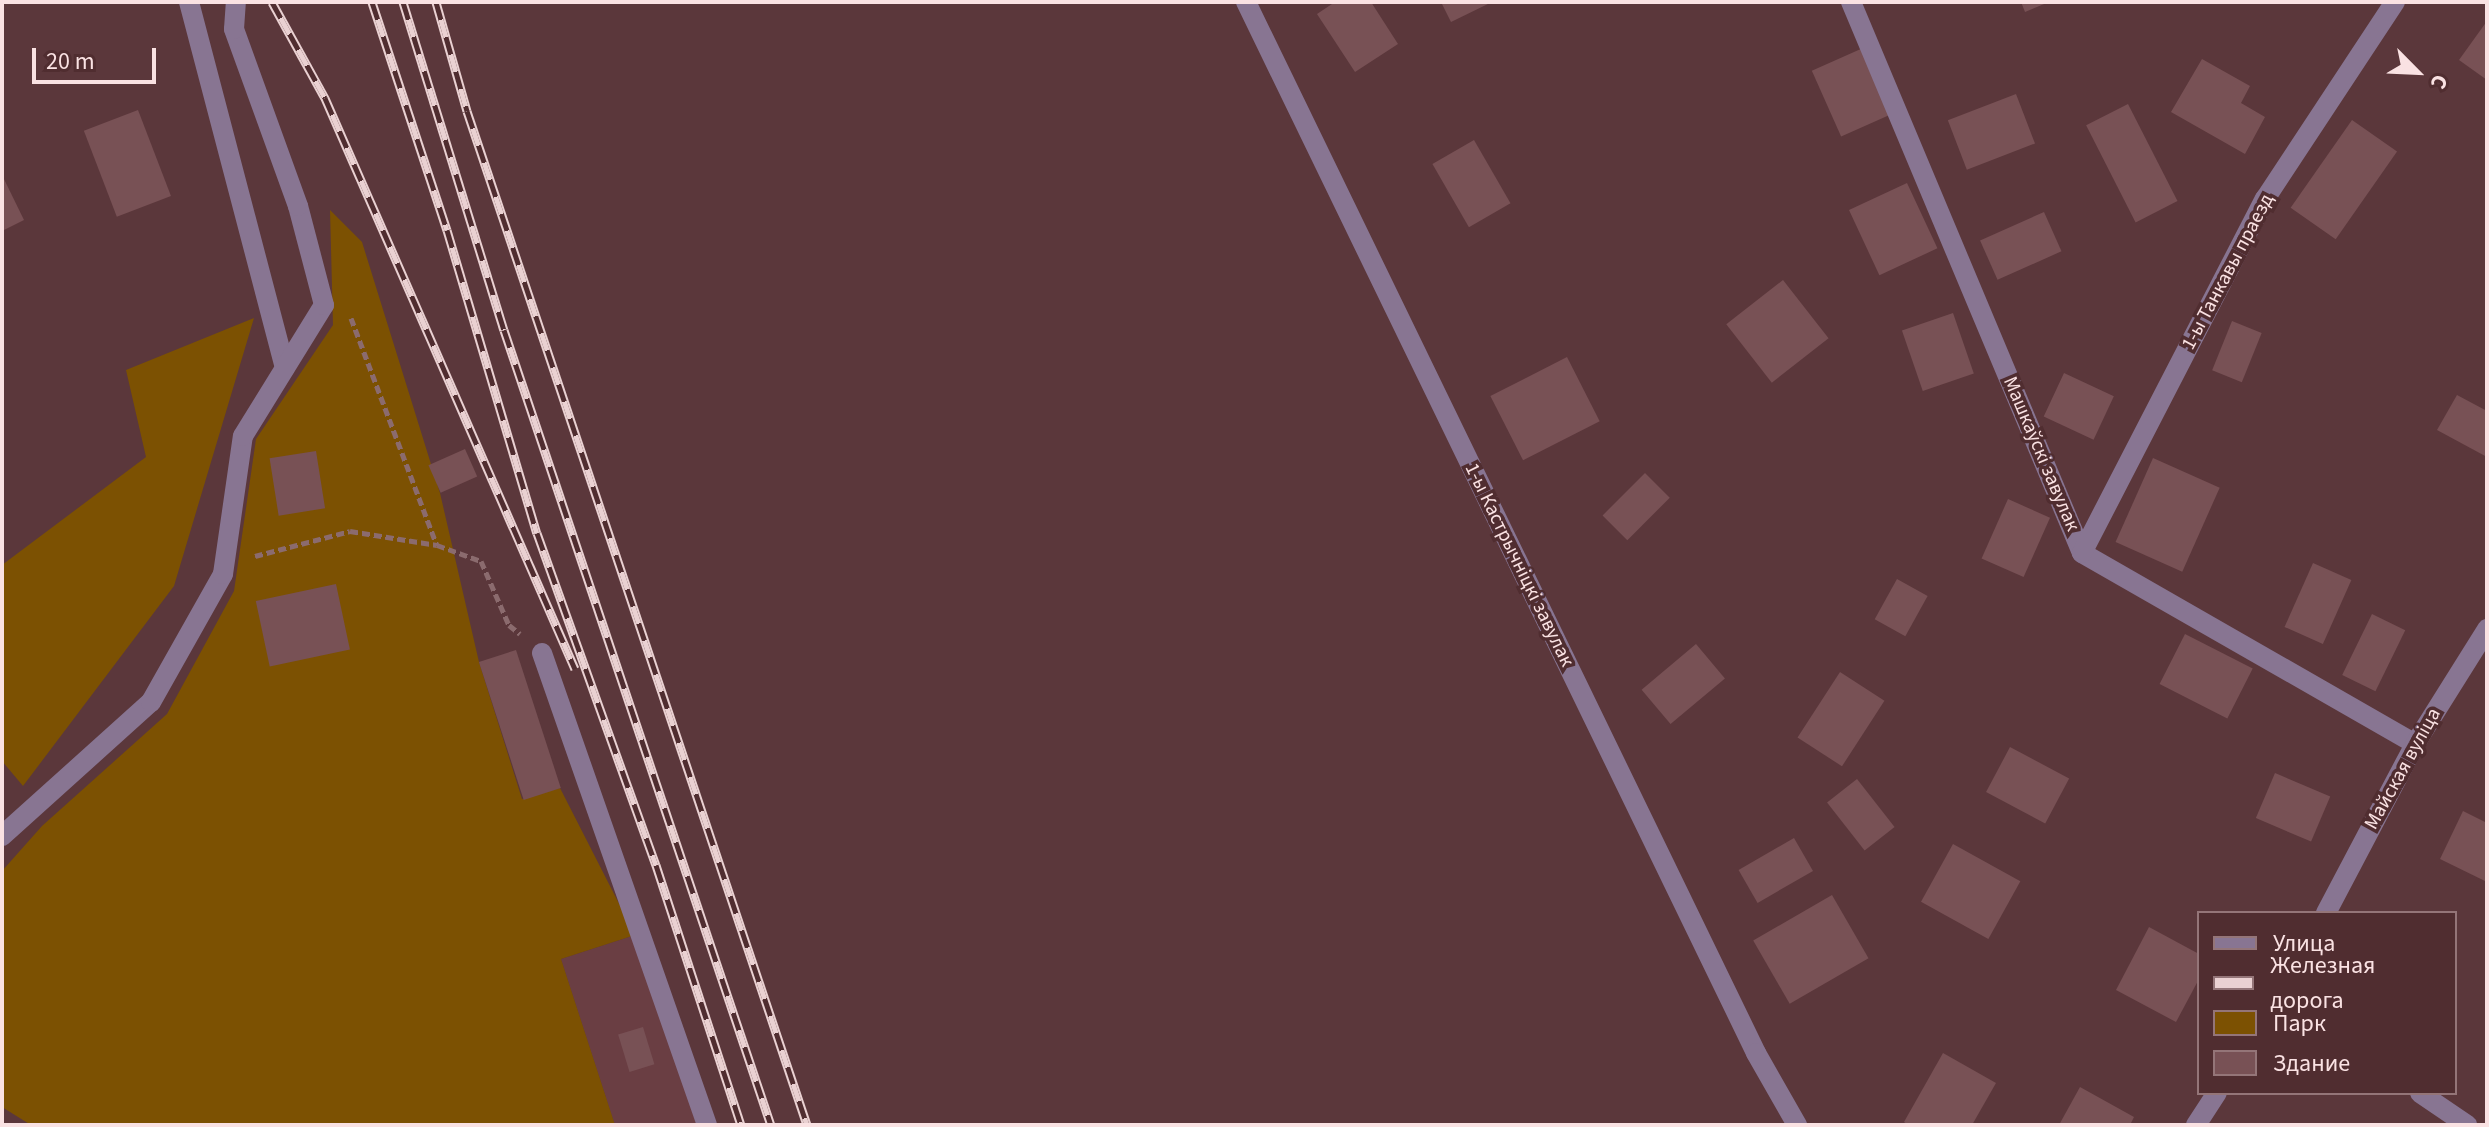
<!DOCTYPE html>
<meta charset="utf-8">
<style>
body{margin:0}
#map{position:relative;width:2489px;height:1127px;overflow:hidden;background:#5b373b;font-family:"Source Sans 3",sans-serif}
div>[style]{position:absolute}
.built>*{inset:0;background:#6a3e43;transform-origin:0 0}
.green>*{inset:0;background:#7c5102}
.building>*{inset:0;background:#785155;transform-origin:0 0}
.path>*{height:5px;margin-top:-2.5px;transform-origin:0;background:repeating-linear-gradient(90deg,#8b6b6e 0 8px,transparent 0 12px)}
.minor>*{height:20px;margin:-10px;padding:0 10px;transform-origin:10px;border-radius:10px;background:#887592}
.rail>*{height:9px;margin-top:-4.5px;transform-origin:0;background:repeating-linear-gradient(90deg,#502d30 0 18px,#ead1d2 0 36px);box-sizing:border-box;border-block:2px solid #ead1d2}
span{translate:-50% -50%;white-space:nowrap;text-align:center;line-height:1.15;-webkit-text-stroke:7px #502d30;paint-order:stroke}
.street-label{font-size:20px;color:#fae2e3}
.frame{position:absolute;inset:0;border:4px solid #fae2e3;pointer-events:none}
.legend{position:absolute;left:2197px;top:911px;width:260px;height:184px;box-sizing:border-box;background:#502d30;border:2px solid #947578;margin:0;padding:10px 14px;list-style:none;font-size:24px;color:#fae2e3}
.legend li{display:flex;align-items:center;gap:16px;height:40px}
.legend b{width:40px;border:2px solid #947578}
.north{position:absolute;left:2377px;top:32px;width:80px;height:80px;-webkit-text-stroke:6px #502d30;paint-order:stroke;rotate:114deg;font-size:22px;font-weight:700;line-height:32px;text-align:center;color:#fae2e3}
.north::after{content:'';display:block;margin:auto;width:28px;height:36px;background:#fae2e3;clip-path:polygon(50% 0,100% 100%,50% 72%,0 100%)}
.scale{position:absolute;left:32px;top:48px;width:124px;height:36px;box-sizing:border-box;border:4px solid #fae2e3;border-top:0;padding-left:10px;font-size:24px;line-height:28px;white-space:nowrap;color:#fae2e3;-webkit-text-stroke:6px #502d30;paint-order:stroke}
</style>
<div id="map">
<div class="built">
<div style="left:635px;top:935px;width:200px;height:78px;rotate:72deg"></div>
</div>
<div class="green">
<div style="clip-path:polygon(330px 210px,362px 242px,440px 493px,479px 662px,522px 799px,560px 788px,635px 935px,561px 959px,615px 1125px,31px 1125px,2px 1107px,2px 871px,42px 826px,167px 714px,234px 591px,256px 439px,333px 325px)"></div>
<div style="clip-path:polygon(254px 318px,174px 586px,23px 786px,2px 761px,2px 565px,146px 457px,126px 370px)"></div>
</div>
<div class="building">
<div style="clip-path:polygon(1335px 2px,1371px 2px,1398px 44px,1355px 72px,1317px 14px)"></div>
<div style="clip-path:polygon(1441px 2px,1492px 2px,1451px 22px)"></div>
<div style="clip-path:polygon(2021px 2px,2049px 2px,2025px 12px)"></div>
<div style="clip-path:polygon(2487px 21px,2487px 80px,2459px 60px)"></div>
<div style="left:1863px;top:48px;width:72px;height:56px;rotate:66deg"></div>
<div style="clip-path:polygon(2202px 59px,2250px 86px,2241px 103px,2265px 117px,2245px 154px,2171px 112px)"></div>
<div style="left:2016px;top:94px;width:53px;height:73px;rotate:69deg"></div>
<div style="left:2128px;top:104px;width:109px;height:47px;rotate:63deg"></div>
<div style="left:138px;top:110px;width:92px;height:58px;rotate:69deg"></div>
<div style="left:2352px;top:120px;width:55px;height:107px;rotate:35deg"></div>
<div style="left:1474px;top:140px;width:73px;height:48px;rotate:60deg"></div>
<div style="clip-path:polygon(2px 175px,24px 220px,2px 231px)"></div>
<div style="left:1907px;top:183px;width:72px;height:64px;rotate:65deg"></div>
<div style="left:2044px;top:212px;width:43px;height:70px;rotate:66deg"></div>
<div style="left:1783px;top:280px;width:74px;height:72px;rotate:52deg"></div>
<div style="left:1953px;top:313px;width:64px;height:54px;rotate:71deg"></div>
<div style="left:2232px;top:321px;width:32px;height:53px;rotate:22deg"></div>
<div style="left:1567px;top:357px;width:72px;height:86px;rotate:63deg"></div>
<div style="left:2064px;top:373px;width:55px;height:48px;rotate:25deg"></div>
<div style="clip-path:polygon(2457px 395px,2487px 411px,2487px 457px,2437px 430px)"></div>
<div style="left:465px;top:449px;width:30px;height:40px;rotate:66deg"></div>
<div style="left:316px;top:451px;width:58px;height:47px;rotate:81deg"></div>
<div style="left:2153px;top:458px;width:73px;height:92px;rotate:24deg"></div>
<div style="left:1645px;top:473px;width:35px;height:60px;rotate:45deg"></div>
<div style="left:2008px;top:499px;width:46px;height:65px;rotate:24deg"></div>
<div style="left:2313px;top:563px;width:42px;height:70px;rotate:24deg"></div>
<div style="left:1897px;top:579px;width:35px;height:46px;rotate:29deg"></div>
<div style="left:336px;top:584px;width:67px;height:82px;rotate:78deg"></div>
<div style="left:2372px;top:614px;width:37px;height:68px;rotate:26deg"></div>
<div style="left:2185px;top:634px;width:76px;height:56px;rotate:27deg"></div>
<div style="left:1696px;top:644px;width:45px;height:71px;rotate:50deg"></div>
<div style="left:516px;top:650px;width:145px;height:39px;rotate:72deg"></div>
<div style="left:1840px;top:672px;width:53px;height:78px;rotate:33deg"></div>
<div style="left:2010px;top:747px;width:67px;height:51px;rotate:28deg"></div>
<div style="left:2275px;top:773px;width:60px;height:49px;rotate:23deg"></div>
<div style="left:1857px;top:779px;width:61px;height:38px;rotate:52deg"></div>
<div style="clip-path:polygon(2463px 811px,2487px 823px,2487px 882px,2440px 859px)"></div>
<div style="left:1794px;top:838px;width:38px;height:64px;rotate:60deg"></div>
<div style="left:1953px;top:844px;width:77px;height:66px;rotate:29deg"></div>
<div style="left:1832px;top:895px;width:73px;height:91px;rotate:60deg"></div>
<div style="clip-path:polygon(2149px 927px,2199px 954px,2199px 979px,2176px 1022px,2116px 990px)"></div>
<div style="left:643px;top:1027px;width:39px;height:26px;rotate:73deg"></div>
<div style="clip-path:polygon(1943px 1053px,1996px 1083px,1972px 1125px,1908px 1125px,1904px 1122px)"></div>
<div style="clip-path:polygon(2080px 1087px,2134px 1117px,2130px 1125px,2059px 1125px)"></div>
</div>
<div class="path">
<div style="left:351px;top:318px;width:243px;rotate:69.3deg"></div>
<div style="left:437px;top:545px;width:47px;rotate:20deg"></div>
<div style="left:481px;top:561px;width:70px;rotate:66.4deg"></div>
<div style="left:509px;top:625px;width:14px;rotate:39deg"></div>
<div style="left:255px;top:556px;width:98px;rotate:-14.7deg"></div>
<div style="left:350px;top:531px;width:88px;rotate:9.1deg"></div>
</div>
<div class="minor">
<div style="left:189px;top:2px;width:378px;rotate:75.3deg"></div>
<div style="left:1246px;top:2px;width:1168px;rotate:64.11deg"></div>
<div style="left:1756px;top:1053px;width:83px;rotate:60.3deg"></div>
<div style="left:1851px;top:2px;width:597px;rotate:67.25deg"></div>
<div style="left:2082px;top:553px;width:384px;rotate:29.8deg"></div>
<div style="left:2082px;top:553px;width:399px;rotate:-62.7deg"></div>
<div style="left:2265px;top:199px;width:236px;rotate:-56.6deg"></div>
<div style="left:542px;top:653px;width:500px;rotate:70.73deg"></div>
<div style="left:2px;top:836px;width:200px;rotate:-42deg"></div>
<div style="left:151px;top:702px;width:147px;rotate:-60.6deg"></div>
<div style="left:223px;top:574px;width:139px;rotate:-81.8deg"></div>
<div style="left:243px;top:436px;width:154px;rotate:-58.3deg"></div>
<div style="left:324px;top:305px;width:102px;rotate:-104.7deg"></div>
<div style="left:298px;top:206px;width:188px;rotate:-109.9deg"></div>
<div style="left:234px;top:29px;width:27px;rotate:-86deg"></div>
<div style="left:2326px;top:913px;width:191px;rotate:-62.2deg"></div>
<div style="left:2415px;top:744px;width:136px;rotate:-57.9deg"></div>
<div style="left:2420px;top:1093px;width:57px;rotate:34.2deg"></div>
<div style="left:2196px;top:1125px;width:38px;rotate:-57deg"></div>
</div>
<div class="rail">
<div style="left:272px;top:2px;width:110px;rotate:61.1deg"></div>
<div style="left:325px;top:98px;width:623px;rotate:66.35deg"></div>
<div style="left:372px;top:2px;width:240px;rotate:71.8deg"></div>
<div style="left:447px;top:230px;width:316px;rotate:73.5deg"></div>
<div style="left:537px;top:533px;width:353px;rotate:70.3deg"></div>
<div style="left:656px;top:865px;width:274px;rotate:71.9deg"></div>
<div style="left:403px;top:2px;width:343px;rotate:72.9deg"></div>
<div style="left:504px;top:330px;width:839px;rotate:71.44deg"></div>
<div style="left:436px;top:2px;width:113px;rotate:74.1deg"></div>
<div style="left:467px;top:111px;width:1069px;rotate:71.46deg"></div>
</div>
<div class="street-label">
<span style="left:2228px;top:272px;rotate:-62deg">1-ы Танкавы праезд</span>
<span style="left:2041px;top:454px;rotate:67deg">Машкаўскі завулак</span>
<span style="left:1519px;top:565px;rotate:64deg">1-ы Кастрычніцкі завулак</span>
<span style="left:2403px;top:769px;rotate:-61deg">Майская вуліца</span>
</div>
<div class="frame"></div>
<ul class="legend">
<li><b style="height:10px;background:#887592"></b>Улица</li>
<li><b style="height:10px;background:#ead1d2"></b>Железная дорога</li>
<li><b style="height:22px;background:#7c5102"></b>Парк</li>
<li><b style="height:22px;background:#785155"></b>Здание</li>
</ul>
<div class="north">С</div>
<div class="scale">20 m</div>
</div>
